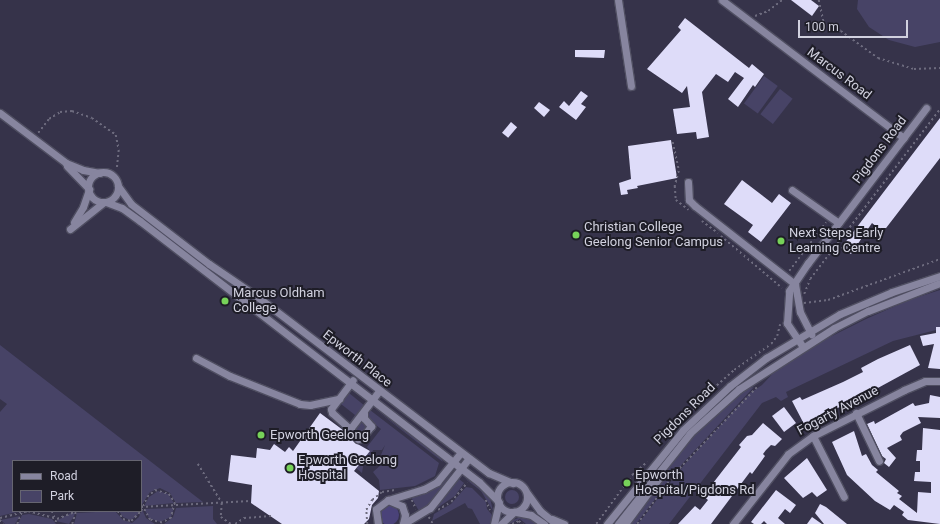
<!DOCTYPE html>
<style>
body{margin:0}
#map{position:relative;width:940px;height:524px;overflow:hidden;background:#36334a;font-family:Roboto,sans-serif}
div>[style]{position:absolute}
.green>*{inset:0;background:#474366;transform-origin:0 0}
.round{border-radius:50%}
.water>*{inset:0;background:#4a4279}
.building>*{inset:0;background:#dedcf9;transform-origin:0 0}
.path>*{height:1.5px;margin-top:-0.75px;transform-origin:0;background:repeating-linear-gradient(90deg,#6d6b7e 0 2px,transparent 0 5px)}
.roads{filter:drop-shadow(1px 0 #4f4e61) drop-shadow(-1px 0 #4f4e61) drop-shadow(0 1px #4f4e61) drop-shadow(0 -1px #4f4e61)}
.minor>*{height:7px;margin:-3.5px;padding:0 3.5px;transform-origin:3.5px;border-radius:3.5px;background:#87859f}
.minor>.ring{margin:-3.5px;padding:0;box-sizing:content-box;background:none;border:7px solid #87859f;border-radius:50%}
.dots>*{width:11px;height:11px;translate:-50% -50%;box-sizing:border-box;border:2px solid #1e1d27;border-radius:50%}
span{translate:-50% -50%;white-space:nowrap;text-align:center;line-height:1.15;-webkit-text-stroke:4px #1e1d27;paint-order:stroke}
.street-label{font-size:13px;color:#d1d1df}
.poi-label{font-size:13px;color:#d1d1df}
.left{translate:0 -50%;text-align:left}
.legend{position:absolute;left:12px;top:460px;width:130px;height:52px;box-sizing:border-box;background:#1e1d27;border:1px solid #666571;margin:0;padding:5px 7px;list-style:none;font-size:12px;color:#d1d1df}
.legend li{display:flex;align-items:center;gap:8px;height:20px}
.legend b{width:20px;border:1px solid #666571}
.scale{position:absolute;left:798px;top:20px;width:110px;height:18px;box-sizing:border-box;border:2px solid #d1d1df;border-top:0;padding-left:5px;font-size:12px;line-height:14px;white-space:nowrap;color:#d1d1df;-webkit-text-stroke:3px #1e1d27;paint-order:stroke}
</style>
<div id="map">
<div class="green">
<div style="clip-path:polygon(858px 0,940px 0,940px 42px,915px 47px,889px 40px,869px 27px,857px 9px)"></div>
<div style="left:764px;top:76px;width:17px;height:34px;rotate:36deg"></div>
<div style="left:780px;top:89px;width:16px;height:32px;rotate:38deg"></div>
<div style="clip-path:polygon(940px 290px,940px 329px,893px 341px,786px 392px,788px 397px,781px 401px,776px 397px,762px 403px,669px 524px,638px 524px,684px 465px,750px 393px,762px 385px,776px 370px,828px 338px,866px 319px,909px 300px)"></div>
<div style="clip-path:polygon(0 345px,203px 502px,176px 503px,170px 493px,160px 488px,150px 492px,141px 506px,141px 461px,13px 461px,13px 511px,21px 511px,0 516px,0 412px,7px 404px,0 399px)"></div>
<div style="clip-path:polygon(754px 387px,683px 463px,636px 524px,627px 524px,692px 435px,731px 400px,744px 390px)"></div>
<div style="clip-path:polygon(349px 393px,365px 406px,351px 424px,348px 425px,355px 415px,341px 404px,336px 408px)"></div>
<div style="clip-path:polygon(373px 408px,440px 457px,443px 462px)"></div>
<div style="clip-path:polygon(370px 410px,439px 463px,435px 476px,415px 486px,380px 490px,379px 480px,373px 472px,383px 463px,381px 455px,385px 445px,382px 450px,373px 450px,370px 458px,364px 461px,362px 473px,356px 468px,370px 451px,367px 447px,381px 429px,367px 418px)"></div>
<div style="clip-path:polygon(362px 420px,367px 426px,359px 435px,354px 430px)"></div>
<div style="clip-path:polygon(452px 473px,432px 502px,419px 511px,411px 497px,430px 490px)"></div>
<div style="clip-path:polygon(464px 478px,477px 486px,490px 498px,493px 511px,481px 491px)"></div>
<div style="clip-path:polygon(459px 479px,464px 483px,455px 496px,428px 514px)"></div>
<div style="clip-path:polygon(466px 487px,472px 488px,486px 502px,487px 509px,492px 515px,491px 524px,480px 524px,472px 509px,468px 508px,465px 503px,432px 521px,434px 514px,451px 504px)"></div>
<div class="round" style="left:505px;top:490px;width:14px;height:14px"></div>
<div style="clip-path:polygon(158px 491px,168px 494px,174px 503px,144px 506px,149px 497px)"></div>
<div style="clip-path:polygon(213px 506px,213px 519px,217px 524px,164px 524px,173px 517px,176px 508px)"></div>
<div style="clip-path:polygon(174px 508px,171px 517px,160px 522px,149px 518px,144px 509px)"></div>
<div style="clip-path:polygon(142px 509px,146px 518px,155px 524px,74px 524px,77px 513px,115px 511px,123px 520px,132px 523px,139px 517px)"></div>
<div style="clip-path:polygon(119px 511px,140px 511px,136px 517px,130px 520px,123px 517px)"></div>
<div style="clip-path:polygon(71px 513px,75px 513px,74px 516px,69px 524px,56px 521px)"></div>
<div style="clip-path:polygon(29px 514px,52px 519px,56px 524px,18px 524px,22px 515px)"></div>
<div style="clip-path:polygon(20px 516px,15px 524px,5px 524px,1px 520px)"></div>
<div style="clip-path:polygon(521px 517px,530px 519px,538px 524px,526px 524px,520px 519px,509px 524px,507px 522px)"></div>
</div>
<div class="water">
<div class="round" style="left:379px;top:505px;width:20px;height:20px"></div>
</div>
<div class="building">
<div style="clip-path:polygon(791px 0,811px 0,819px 6px,812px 16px)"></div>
<div style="clip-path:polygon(685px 18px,749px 68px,752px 64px,764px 74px,755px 87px,753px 85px,738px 107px,728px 99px,744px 78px,735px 72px,728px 82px,716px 74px,702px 92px,709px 137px,697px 139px,696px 132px,677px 134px,673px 109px,690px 107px,687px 86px,682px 93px,647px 69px,681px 30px,678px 27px)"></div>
<div style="clip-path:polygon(575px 50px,605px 50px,604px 58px,575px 57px)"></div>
<div style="clip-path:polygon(581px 91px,588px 96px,581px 104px,586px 107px,576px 120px,559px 107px,564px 101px,569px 106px)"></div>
<div style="clip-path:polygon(539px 102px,550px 110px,544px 117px,534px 108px)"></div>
<div style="clip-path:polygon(940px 118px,940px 158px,883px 232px,872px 223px,851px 254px,841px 248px)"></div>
<div style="left:511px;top:122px;width:8px;height:14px;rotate:40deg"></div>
<div style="clip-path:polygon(671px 140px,677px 178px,637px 186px,638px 188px,627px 190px,628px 194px,621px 195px,619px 183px,631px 179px,628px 146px)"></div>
<div style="clip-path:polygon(742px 180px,772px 203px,779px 194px,791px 203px,761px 242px,748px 232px,753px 225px,724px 204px)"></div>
<div style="clip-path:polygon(936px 327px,940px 327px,940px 369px,928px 368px,934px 344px,923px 346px,920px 336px,936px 333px)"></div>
<div style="clip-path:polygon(910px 345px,920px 365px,865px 395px,804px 424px,792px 401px,800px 397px,802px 400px,843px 382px,863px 372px,861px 368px,878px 359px)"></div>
<div style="clip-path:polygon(930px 395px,940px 397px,940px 418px,918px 417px,921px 423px,903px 432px,900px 436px,902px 440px,887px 448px,896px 458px,889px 467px,884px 463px,886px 459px,882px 456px,867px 424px,874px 421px,875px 424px,913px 403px,915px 406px,929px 403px)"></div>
<div style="left:784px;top:407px;width:20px;height:15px;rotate:53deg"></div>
<div style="clip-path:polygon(320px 413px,347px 433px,354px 442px,370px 451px,354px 471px,379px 491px,378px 498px,372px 505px,369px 519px,364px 524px,282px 524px,251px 503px,252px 485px,228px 481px,231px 455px,256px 458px,257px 448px,270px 450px,274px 444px,285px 452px,289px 447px,293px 451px)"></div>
<div style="clip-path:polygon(763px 423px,782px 439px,775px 446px,771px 445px,766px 450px,763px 454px,765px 456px,752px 474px,750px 472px,711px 524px,678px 524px,695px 506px,700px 510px,708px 500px,703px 496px,741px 447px,739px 445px,747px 436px,752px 435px)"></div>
<div style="clip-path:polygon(923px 428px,940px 430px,940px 524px,908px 520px,902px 515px,904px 512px,894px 505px,890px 510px,875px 501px,847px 475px,832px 442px,854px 431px,862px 456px,866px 454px,872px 465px,878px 470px,876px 472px,899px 491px,897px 493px,902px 496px,899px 499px,917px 513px,918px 492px,931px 493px,931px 482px,914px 481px,915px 472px,920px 472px,920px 461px,916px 461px,917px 450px,922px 450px)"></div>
<div style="clip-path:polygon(807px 458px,827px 490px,817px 497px,812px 492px,803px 498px,784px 478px)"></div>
<div style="clip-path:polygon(776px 490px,796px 505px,790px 513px,785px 509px,778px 518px,785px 524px,767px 524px,764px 521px,761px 524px,754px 524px,751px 522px)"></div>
<div style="clip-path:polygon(820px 504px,826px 507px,847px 524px,824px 524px,815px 513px)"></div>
<div style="clip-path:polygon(812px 517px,822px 524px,807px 524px)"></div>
</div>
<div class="path">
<div style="left:819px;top:0;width:25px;rotate:78deg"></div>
<div style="left:824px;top:24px;width:7px;rotate:34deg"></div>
<div style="left:830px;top:28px;width:11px;rotate:15deg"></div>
<div style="left:841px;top:31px;width:46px;rotate:36.1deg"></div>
<div style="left:878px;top:58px;width:38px;rotate:17deg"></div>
<div style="left:914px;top:69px;width:26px;rotate:-2deg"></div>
<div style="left:755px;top:16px;width:14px;rotate:-21deg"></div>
<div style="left:768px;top:11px;width:18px;rotate:-38deg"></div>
<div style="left:38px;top:133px;width:18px;rotate:-52deg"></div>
<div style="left:49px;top:119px;width:13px;rotate:-32deg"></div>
<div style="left:60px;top:112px;width:12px;rotate:-5deg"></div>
<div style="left:72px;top:111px;width:21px;rotate:19deg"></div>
<div style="left:92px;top:118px;width:29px;rotate:35deg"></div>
<div style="left:116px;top:135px;width:15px;rotate:79deg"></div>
<div style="left:119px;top:150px;width:19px;rotate:96deg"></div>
<div style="left:673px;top:142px;width:30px;rotate:78deg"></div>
<div style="left:679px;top:171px;width:16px;rotate:105deg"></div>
<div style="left:675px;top:186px;width:14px;rotate:86deg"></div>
<div style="left:676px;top:200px;width:16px;rotate:38deg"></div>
<div style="left:702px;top:221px;width:20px;rotate:37deg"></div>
<div style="left:721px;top:236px;width:80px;rotate:40.4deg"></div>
<div style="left:789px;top:271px;width:61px;rotate:-52.9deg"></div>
<div style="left:804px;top:294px;width:16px;rotate:-68deg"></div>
<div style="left:810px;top:279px;width:214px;rotate:-52.6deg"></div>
<div style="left:804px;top:303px;width:24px;rotate:-7deg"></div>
<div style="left:828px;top:300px;width:119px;rotate:-20.1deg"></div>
<div style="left:693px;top:410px;width:9px;rotate:-58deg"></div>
<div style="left:698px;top:402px;width:48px;rotate:-41.6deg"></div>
<div style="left:734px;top:370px;width:45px;rotate:-35.1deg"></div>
<div style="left:771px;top:344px;width:10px;rotate:-53deg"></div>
<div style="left:777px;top:336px;width:12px;rotate:-76deg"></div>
<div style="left:364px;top:459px;width:1px;rotate:90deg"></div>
<div style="left:198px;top:464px;width:46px;rotate:58.4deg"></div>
<div style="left:222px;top:503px;width:14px;rotate:94deg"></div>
<div style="left:221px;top:517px;width:12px;rotate:35deg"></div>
<div style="left:412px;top:500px;width:10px;rotate:66deg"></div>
<div style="left:486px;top:500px;width:11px;rotate:68deg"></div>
<div style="left:141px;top:507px;width:109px;rotate:-3.2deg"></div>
<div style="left:438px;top:510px;width:15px;rotate:-32deg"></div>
<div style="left:451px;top:502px;width:25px;rotate:-50deg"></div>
<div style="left:52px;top:511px;width:14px;rotate:69deg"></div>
<div style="left:118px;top:511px;width:9px;rotate:58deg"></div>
<div style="left:123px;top:519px;width:8px;rotate:14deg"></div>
<div style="left:131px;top:521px;width:14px;rotate:-45deg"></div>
<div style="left:141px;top:511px;width:15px;rotate:-67deg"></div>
<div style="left:147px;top:497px;width:11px;rotate:-41deg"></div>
<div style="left:155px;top:490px;width:15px;rotate:16deg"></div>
<div style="left:169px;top:494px;width:11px;rotate:56deg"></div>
<div style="left:175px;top:503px;width:16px;rotate:105deg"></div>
<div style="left:171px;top:518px;width:10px;rotate:151deg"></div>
<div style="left:162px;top:523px;width:12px;rotate:-166deg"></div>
<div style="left:150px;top:520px;width:14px;rotate:-120deg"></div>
<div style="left:429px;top:517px;width:8px;rotate:60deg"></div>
<div style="left:0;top:518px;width:29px;rotate:-14deg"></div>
<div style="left:28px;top:511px;width:30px;rotate:15deg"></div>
<div style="left:57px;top:519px;width:22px;rotate:-22deg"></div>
<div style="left:0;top:520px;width:5px;rotate:53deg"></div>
<div style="left:17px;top:524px;width:14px;rotate:-69deg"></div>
<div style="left:72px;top:524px;width:14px;rotate:-73deg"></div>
<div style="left:235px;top:524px;width:11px;rotate:-34deg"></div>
<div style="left:244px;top:518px;width:27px;rotate:-4deg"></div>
<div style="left:367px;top:524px;width:14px;rotate:-94deg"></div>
<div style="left:366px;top:510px;width:12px;rotate:-59deg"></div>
<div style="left:372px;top:500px;width:13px;rotate:-39deg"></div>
<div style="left:382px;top:492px;width:13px;rotate:-9deg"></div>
<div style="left:512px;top:524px;width:8px;rotate:-23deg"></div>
<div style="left:519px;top:521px;width:5px;rotate:37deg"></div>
<div style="left:596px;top:524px;width:61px;rotate:-53.7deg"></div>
<div style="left:632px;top:475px;width:20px;rotate:-41deg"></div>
<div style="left:637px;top:524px;width:65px;rotate:-53.1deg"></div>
<div style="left:676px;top:472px;width:117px;rotate:-46.4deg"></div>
</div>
<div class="roads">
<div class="minor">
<div style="left:618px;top:0;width:87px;rotate:81.4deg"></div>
<div style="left:722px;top:0;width:228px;rotate:37.2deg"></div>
<div style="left:0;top:113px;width:83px;rotate:37.1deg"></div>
<div style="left:66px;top:163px;width:18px;rotate:22deg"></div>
<div style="left:83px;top:170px;width:17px;rotate:10deg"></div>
<div style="left:67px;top:166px;width:32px;rotate:46deg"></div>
<div class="ring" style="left:88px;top:172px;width:23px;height:23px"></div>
<div style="left:688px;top:182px;width:18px;rotate:87deg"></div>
<div style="left:689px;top:200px;width:8px;rotate:45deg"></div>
<div style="left:695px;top:206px;width:127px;rotate:38deg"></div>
<div style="left:118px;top:186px;width:22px;rotate:54deg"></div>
<div style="left:131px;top:204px;width:98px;rotate:37.6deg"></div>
<div style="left:209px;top:264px;width:60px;rotate:34.2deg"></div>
<div style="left:259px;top:298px;width:289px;rotate:37.3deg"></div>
<div style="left:489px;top:473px;width:26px;rotate:23deg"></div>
<div style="left:792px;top:190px;width:57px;rotate:35.1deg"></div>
<div style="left:106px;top:202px;width:17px;rotate:21deg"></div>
<div style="left:122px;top:208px;width:22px;rotate:36deg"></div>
<div style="left:140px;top:221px;width:428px;rotate:37.6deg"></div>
<div style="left:479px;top:482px;width:27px;rotate:45deg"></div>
<div style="left:74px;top:222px;width:17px;rotate:-59deg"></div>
<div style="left:83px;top:207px;width:18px;rotate:-71deg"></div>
<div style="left:70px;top:229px;width:43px;rotate:-38.5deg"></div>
<div style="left:795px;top:284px;width:28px;rotate:80deg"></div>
<div style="left:800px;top:312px;width:25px;rotate:63deg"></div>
<div style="left:803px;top:347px;width:29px;rotate:-124deg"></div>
<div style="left:787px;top:323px;width:32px;rotate:-86deg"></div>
<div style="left:789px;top:291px;width:34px;rotate:-56deg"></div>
<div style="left:808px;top:263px;width:195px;rotate:-52.7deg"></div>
<div style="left:196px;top:358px;width:38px;rotate:28deg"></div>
<div style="left:230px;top:376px;width:75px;rotate:21.8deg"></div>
<div style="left:300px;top:404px;width:10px;rotate:6deg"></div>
<div style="left:310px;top:405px;width:30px;rotate:-12deg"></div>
<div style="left:364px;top:413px;width:5px;rotate:90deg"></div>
<div style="left:364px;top:418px;width:11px;rotate:49deg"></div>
<div style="left:371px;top:426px;width:15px;rotate:127deg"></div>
<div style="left:362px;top:438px;width:4px;rotate:166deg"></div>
<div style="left:358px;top:439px;width:13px;rotate:-129deg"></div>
<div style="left:350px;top:429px;width:48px;rotate:-52.7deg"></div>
<div style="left:856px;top:413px;width:53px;rotate:64.4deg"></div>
<div style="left:350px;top:429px;width:24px;rotate:-138deg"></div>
<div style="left:332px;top:413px;width:4px;rotate:-104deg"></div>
<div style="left:331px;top:409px;width:36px;rotate:-53deg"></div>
<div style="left:813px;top:436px;width:68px;rotate:63.1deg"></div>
<div class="ring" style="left:497px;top:482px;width:23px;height:23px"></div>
<div style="left:527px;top:493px;width:22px;rotate:54deg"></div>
<div style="left:540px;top:511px;width:21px;rotate:39deg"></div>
<div style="left:388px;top:500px;width:38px;rotate:-17deg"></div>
<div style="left:424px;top:489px;width:15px;rotate:-28deg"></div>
<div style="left:437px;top:482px;width:38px;rotate:-51deg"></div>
<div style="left:516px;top:512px;width:15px;rotate:11deg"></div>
<div style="left:531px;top:515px;width:16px;rotate:35deg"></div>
<div style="left:552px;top:519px;width:13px;rotate:23deg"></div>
<div style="left:378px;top:524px;width:15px;rotate:-98deg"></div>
<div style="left:376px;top:509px;width:15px;rotate:-37deg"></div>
<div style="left:388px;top:500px;width:15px;rotate:23deg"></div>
<div style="left:402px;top:506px;width:9px;rotate:72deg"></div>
<div style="left:405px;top:515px;width:9px;rotate:103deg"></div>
<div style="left:403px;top:524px;width:31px;rotate:-31deg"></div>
<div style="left:430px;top:508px;width:63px;rotate:-52deg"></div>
<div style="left:494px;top:524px;width:22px;rotate:-77deg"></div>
<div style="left:501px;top:524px;width:18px;rotate:-43deg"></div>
<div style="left:607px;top:524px;width:121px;rotate:-51deg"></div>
<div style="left:683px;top:430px;width:64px;rotate:-43.1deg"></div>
<div style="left:730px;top:386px;width:46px;rotate:-37.9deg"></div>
<div style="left:766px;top:358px;width:86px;rotate:-30.7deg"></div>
<div style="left:840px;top:314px;width:56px;rotate:-22.9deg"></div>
<div style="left:892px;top:292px;width:51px;rotate:-18.4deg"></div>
<div style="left:618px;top:524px;width:116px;rotate:-51.6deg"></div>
<div style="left:690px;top:433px;width:66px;rotate:-41.9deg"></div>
<div style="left:739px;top:389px;width:113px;rotate:-32.7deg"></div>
<div style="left:834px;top:328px;width:38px;rotate:-27deg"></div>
<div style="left:868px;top:311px;width:77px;rotate:-21.3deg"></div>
<div style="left:625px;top:524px;width:62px;rotate:-53.5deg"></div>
<div style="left:733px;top:524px;width:89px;rotate:-51.8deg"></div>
<div style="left:788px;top:454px;width:31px;rotate:-36deg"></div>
<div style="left:813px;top:436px;width:102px;rotate:-26.8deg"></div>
<div style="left:904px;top:390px;width:23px;rotate:-23deg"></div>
<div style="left:925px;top:381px;width:15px"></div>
</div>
</div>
<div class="dots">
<div style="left:576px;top:235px;background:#77d259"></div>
<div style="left:781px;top:241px;background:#77d259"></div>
<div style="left:225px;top:301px;background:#77d259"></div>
<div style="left:261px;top:435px;background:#77d259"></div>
<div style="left:290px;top:468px;background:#77d259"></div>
<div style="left:627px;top:483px;background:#77d259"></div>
</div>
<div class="street-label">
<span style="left:839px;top:74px;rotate:37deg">Marcus Road</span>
<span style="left:880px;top:150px;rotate:-53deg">Pigdons Road</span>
<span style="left:357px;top:359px;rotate:38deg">Epworth Place</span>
<span style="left:838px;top:411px;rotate:-28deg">Fogarty Avenue</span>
<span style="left:685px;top:414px;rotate:-45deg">Pigdons Road</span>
</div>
<div class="poi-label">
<span class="left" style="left:584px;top:235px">Christian College<br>Geelong Senior Campus</span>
<span class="left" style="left:789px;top:241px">Next Steps Early<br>Learning Centre</span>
<span class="left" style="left:233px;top:301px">Marcus Oldham<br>College</span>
<span class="left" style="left:270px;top:435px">Epworth Geelong</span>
<span class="left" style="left:298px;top:468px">Epworth Geelong<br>Hospital</span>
<span class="left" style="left:635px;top:483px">Epworth<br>Hospital/Pigdons Rd</span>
</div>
<ul class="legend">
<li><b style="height:5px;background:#87859f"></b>Road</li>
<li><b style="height:11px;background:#474366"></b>Park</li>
</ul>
<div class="scale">100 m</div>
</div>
